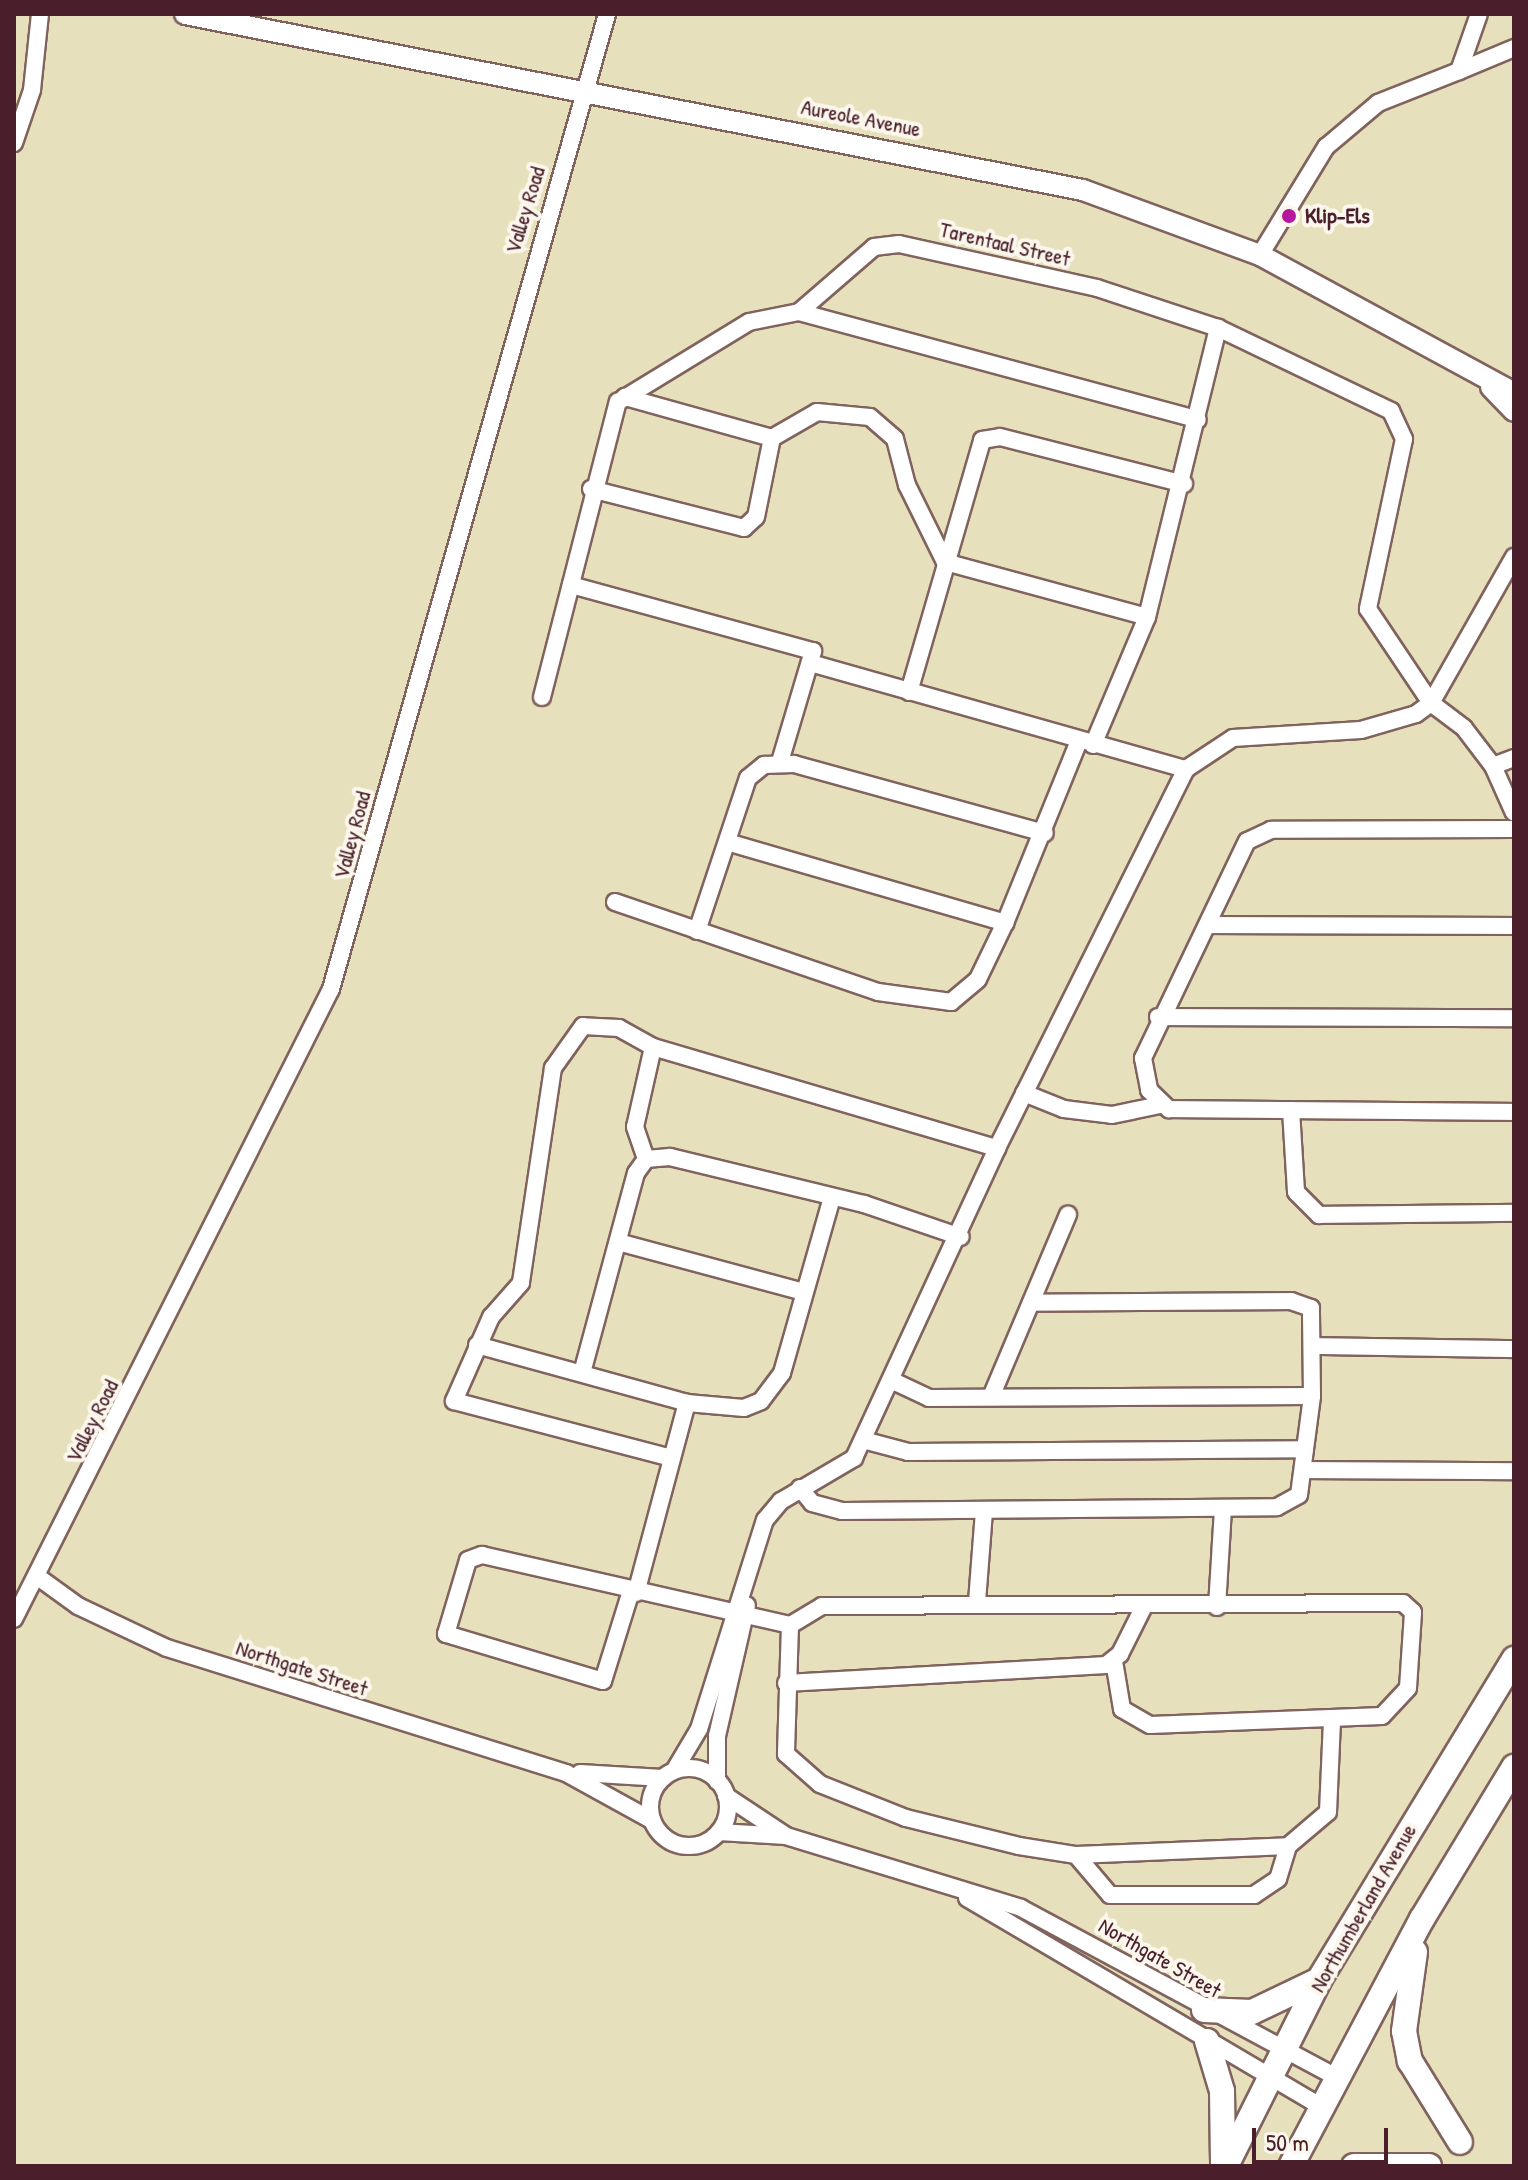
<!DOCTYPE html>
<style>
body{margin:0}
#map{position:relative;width:1528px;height:2180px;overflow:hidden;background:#e7e0bc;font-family:"Patrick Hand",sans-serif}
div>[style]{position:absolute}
.roads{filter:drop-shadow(2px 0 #81635e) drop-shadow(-2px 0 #81635e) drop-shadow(0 2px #81635e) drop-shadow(0 -2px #81635e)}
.minor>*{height:16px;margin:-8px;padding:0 8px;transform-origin:8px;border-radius:8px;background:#fff}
.minor>.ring{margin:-8px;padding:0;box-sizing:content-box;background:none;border:16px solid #fff;border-radius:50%}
.tertiary>*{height:20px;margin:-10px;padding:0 10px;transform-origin:10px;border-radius:10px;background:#fff}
.secondary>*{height:24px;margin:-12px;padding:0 12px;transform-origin:12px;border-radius:12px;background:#fff}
.dots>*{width:22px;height:22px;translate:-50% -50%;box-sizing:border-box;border:4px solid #fbf7ec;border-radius:50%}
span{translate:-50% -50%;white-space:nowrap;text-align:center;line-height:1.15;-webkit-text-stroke:8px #fbf7ec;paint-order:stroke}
.street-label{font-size:22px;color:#4a1f2b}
.poi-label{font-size:22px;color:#4a1f2b;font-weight:700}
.left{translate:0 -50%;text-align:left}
.frame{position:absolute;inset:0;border:16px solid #4a1f2b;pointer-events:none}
.scale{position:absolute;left:1252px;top:2128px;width:136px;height:36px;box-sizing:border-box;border:4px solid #4a1f2b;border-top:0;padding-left:10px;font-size:24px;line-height:28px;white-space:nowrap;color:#4a1f2b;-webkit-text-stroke:6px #fbf7ec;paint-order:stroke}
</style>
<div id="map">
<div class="roads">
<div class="minor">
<div style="left:1459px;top:71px;width:60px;rotate:-22.7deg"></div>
<div style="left:14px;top:143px;width:56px;rotate:-71.2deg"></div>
<div style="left:32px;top:90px;width:76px;rotate:-84deg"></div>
<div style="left:1260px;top:255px;width:127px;rotate:-58.6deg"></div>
<div style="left:1326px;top:147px;width:68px;rotate:-40.2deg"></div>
<div style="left:1378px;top:103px;width:87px;rotate:-21.6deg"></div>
<div style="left:1459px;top:71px;width:60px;rotate:-70.7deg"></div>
<div style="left:799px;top:312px;width:413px;rotate:15.1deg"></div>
<div style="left:772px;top:438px;width:52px;rotate:-30deg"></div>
<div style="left:817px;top:412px;width:53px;rotate:5.4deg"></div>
<div style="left:870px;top:417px;width:33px;rotate:41deg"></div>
<div style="left:895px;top:439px;width:48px;rotate:75.4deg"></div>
<div style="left:907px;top:485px;width:86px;rotate:63.7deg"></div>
<div style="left:945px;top:562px;width:209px;rotate:15.2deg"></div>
<div style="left:591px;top:489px;width:158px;rotate:14.3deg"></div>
<div style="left:744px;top:528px;width:16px;rotate:-43deg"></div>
<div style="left:756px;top:517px;width:81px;rotate:-78.6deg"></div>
<div style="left:772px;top:438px;width:153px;rotate:-164.4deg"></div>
<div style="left:571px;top:585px;width:251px;rotate:15.3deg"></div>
<div style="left:813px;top:651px;width:116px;rotate:106.6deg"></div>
<div style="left:814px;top:664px;width:387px;rotate:15.8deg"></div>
<div style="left:909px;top:692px;width:262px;rotate:-73.8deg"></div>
<div style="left:982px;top:440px;width:18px;rotate:-9deg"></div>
<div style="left:1000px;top:437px;width:190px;rotate:14.3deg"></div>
<div style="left:542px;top:697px;width:305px;rotate:-75.6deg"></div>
<div style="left:618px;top:402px;width:153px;rotate:-31.4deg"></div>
<div style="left:749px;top:322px;width:51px;rotate:-11.3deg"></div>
<div style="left:799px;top:312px;width:99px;rotate:-40.9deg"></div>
<div style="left:874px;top:247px;width:25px;rotate:-7deg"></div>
<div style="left:899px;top:244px;width:203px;rotate:12.5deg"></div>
<div style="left:1097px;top:288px;width:127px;rotate:18.3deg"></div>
<div style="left:1218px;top:328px;width:192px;rotate:25.6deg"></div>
<div style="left:1391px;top:411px;width:31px;rotate:65deg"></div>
<div style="left:1404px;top:439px;width:174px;rotate:102deg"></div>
<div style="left:1368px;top:609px;width:113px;rotate:56.2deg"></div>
<div style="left:1431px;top:703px;width:41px;rotate:37.1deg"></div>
<div style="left:1464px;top:728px;width:48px;rotate:52.7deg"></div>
<div style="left:1493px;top:766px;width:51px;rotate:65.9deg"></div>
<div style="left:1093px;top:745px;width:139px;rotate:-67.1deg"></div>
<div style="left:1147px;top:617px;width:298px;rotate:-76.2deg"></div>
<div style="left:1493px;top:766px;width:22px;rotate:-21deg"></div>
<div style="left:1514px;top:829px;width:243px;rotate:179.8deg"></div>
<div style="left:1271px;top:830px;width:26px;rotate:155deg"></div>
<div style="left:1247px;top:841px;width:241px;rotate:115.6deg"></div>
<div style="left:1143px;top:1058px;width:33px;rotate:79deg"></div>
<div style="left:1149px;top:1090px;width:28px;rotate:44deg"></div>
<div style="left:1169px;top:1109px;width:345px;rotate:0.5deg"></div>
<div style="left:727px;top:842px;width:290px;rotate:16.2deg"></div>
<div style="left:615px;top:902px;width:278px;rotate:18.9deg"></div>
<div style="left:878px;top:992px;width:74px;rotate:7.8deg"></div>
<div style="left:951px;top:1002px;width:35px;rotate:-40deg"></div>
<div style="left:978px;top:979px;width:62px;rotate:-64.3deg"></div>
<div style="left:1005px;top:923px;width:196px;rotate:-67.9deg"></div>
<div style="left:1208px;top:925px;width:306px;rotate:0.2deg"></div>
<div style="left:697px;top:931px;width:161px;rotate:-71.6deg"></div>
<div style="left:748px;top:778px;width:21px;rotate:-39deg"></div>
<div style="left:764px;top:765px;width:30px;rotate:-2deg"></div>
<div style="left:794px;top:764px;width:260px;rotate:15.4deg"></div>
<div style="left:1158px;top:1017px;width:356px;rotate:0.2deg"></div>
<div style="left:653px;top:1047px;width:359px;rotate:16.4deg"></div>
<div style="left:1024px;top:1093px;width:43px;rotate:21.8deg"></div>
<div style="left:1064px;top:1109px;width:48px;rotate:7.1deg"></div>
<div style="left:1112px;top:1115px;width:49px;rotate:-11.8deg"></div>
<div style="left:1291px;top:1110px;width:82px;rotate:86.5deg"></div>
<div style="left:1296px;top:1192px;width:33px;rotate:45deg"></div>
<div style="left:1319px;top:1215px;width:195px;rotate:-0.6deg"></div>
<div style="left:646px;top:1159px;width:34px;rotate:-109deg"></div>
<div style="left:635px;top:1127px;width:82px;rotate:-77.3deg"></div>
<div style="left:653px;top:1047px;width:39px;rotate:-151deg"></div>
<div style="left:619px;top:1028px;width:36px;rotate:-177deg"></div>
<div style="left:583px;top:1026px;width:52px;rotate:125.5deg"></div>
<div style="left:553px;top:1068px;width:217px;rotate:98.5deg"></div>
<div style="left:521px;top:1283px;width:45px;rotate:131.4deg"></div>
<div style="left:491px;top:1317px;width:92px;rotate:113.8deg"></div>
<div style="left:454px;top:1401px;width:225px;rotate:14.7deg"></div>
<div style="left:622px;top:1243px;width:188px;rotate:15.1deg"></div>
<div style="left:477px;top:1345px;width:218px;rotate:15.4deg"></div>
<div style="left:687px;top:1403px;width:57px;rotate:5deg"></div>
<div style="left:744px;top:1408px;width:18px;rotate:-22deg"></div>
<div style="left:761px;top:1401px;width:35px;rotate:-53deg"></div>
<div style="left:782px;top:1373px;width:183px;rotate:-74.1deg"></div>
<div style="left:1314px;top:1346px;width:200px;rotate:0.9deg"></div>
<div style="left:582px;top:1373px;width:207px;rotate:-74.9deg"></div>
<div style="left:636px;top:1173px;width:17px;rotate:-54deg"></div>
<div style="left:646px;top:1159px;width:24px;rotate:-5deg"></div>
<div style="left:670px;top:1157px;width:200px;rotate:13.6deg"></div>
<div style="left:864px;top:1204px;width:102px;rotate:18.8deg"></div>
<div style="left:893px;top:1381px;width:40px;rotate:25deg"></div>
<div style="left:929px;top:1398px;width:383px;rotate:-0.3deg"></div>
<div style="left:991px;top:1397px;width:198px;rotate:-67.1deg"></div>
<div style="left:863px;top:1440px;width:47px;rotate:14.9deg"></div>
<div style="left:908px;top:1452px;width:397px;rotate:-0.4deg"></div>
<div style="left:1305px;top:1470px;width:209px;rotate:0.3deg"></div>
<div style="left:800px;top:1488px;width:19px;rotate:51deg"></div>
<div style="left:812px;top:1503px;width:31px;rotate:15deg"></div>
<div style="left:842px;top:1511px;width:435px;rotate:-0.5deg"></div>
<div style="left:1277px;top:1507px;width:25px;rotate:-29deg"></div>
<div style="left:1299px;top:1495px;width:100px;rotate:-82.5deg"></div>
<div style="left:1312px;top:1396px;width:88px;rotate:-90.7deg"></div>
<div style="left:1311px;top:1308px;width:21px;rotate:-161deg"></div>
<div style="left:1291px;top:1301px;width:260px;rotate:179.6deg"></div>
<div style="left:38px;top:1577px;width:49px;rotate:35.9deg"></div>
<div style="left:78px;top:1606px;width:98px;rotate:25.3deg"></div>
<div style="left:167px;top:1648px;width:418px;rotate:17.4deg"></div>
<div style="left:566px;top:1773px;width:99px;rotate:28.9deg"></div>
<div style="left:631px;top:1591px;width:94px;rotate:107.3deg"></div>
<div style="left:603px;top:1681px;width:164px;rotate:-163.3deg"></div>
<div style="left:446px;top:1634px;width:77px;rotate:-73.4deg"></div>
<div style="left:468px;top:1560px;width:15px;rotate:-20deg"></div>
<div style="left:482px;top:1555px;width:316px;rotate:12.8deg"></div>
<div style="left:636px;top:1593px;width:197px;rotate:-75deg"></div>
<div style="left:977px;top:1602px;width:92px;rotate:-85.6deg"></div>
<div style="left:1217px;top:1607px;width:99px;rotate:-86.5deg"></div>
<div style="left:14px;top:1619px;width:705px;rotate:-63.29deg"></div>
<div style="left:331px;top:989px;width:1013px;rotate:-74.19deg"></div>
<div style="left:1114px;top:1661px;width:49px;rotate:80.5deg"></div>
<div style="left:1122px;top:1709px;width:32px;rotate:30deg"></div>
<div style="left:1150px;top:1725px;width:232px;rotate:-2.2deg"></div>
<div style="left:1382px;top:1716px;width:38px;rotate:-47deg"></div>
<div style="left:1408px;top:1688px;width:76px;rotate:-86.2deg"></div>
<div style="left:1413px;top:1612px;width:13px;rotate:-138deg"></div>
<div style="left:1403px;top:1603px;width:581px;rotate:179.7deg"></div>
<div style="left:822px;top:1606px;width:37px;rotate:149deg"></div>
<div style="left:790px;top:1625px;width:129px;rotate:91.8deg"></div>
<div style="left:786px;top:1754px;width:45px;rotate:41.4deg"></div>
<div style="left:820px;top:1784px;width:92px;rotate:21.6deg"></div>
<div style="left:906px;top:1818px;width:116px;rotate:13.9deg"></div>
<div style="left:1019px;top:1846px;width:58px;rotate:9deg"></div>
<div style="left:1076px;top:1855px;width:212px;rotate:-2.4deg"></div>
<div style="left:1288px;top:1846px;width:52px;rotate:-40.4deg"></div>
<div style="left:1328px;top:1812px;width:90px;rotate:-87.5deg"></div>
<div style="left:786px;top:1683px;width:321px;rotate:-3.2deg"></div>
<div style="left:1106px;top:1665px;width:18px;rotate:-38deg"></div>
<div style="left:1120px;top:1654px;width:54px;rotate:-63.4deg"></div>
<div class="ring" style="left:650px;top:1768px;width:62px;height:62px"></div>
<div style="left:674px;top:1771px;width:49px;rotate:-59.2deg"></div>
<div style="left:699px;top:1729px;width:219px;rotate:-72.5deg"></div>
<div style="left:765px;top:1520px;width:25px;rotate:-50deg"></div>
<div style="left:781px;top:1501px;width:85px;rotate:-30.5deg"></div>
<div style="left:854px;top:1458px;width:341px;rotate:-65.2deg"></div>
<div style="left:997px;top:1148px;width:424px;rotate:-63.5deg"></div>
<div style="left:1186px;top:769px;width:56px;rotate:-33.4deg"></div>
<div style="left:1233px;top:738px;width:128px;rotate:-3.6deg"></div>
<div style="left:1361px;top:730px;width:57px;rotate:-16.2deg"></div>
<div style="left:1416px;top:714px;width:19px;rotate:-36deg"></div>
<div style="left:1431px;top:703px;width:168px;rotate:-60.4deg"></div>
<div style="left:580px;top:1773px;width:83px;rotate:3.4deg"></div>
<div style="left:717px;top:1781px;width:45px;rotate:-90deg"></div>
<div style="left:717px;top:1736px;width:134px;rotate:-77.1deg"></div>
<div style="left:726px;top:1796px;width:71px;rotate:33.5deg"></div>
<div style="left:719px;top:1832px;width:67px;rotate:3.4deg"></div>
<div style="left:786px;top:1836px;width:246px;rotate:17deg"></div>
<div style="left:1021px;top:1908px;width:362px;rotate:28.2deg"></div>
<div style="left:1076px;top:1855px;width:52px;rotate:49.6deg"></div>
<div style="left:1110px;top:1895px;width:144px"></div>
<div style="left:1254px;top:1895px;width:29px;rotate:-34deg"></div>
<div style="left:1278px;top:1879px;width:34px;rotate:-73deg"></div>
<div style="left:967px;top:1898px;width:414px;rotate:30.5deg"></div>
</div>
<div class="tertiary">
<div style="left:185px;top:14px;width:915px;rotate:11.09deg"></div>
<div style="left:1083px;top:190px;width:189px;rotate:20.2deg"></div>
<div style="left:1260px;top:255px;width:289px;rotate:28.5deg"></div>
<div style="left:1491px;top:387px;width:33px;rotate:46deg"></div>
</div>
<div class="secondary">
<div style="left:1415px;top:1952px;width:80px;rotate:97.9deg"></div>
<div style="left:1404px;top:2031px;width:31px;rotate:79deg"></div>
<div style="left:1410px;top:2061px;width:95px;rotate:58.3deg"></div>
<div style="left:1204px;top:2010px;width:48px;rotate:2.4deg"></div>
<div style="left:1252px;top:2012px;width:74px;rotate:-25.5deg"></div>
<div style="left:1207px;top:2041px;width:52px;rotate:73.3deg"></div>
<div style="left:1222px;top:2091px;width:75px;rotate:89.2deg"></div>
<div style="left:1226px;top:2166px;width:208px;rotate:-63.4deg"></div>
<div style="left:1319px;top:1980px;width:376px;rotate:-58.7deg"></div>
<div style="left:1291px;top:2166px;width:280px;rotate:-62.1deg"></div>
<div style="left:1422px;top:1919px;width:178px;rotate:-58.8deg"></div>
<div style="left:1354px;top:2166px;width:75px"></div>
</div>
</div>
<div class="dots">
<div style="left:1289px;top:216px;background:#b5179e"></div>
</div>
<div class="street-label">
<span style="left:861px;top:118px;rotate:11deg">Aureole Avenue</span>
<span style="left:525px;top:210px;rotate:-73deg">Valley Road</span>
<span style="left:1005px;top:244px;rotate:13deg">Tarentaal Street</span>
<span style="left:352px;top:835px;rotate:-75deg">Valley Road</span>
<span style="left:92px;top:1421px;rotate:-63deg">Valley Road</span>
<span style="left:302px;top:1668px;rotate:18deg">Northgate Street</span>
<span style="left:1363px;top:1908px;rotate:-60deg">Northumberland Avenue</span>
<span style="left:1160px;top:1958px;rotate:30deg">Northgate Street</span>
</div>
<div class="poi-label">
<span class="left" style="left:1305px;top:216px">Klip-Els</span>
</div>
<div class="frame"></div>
<div class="scale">50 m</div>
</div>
